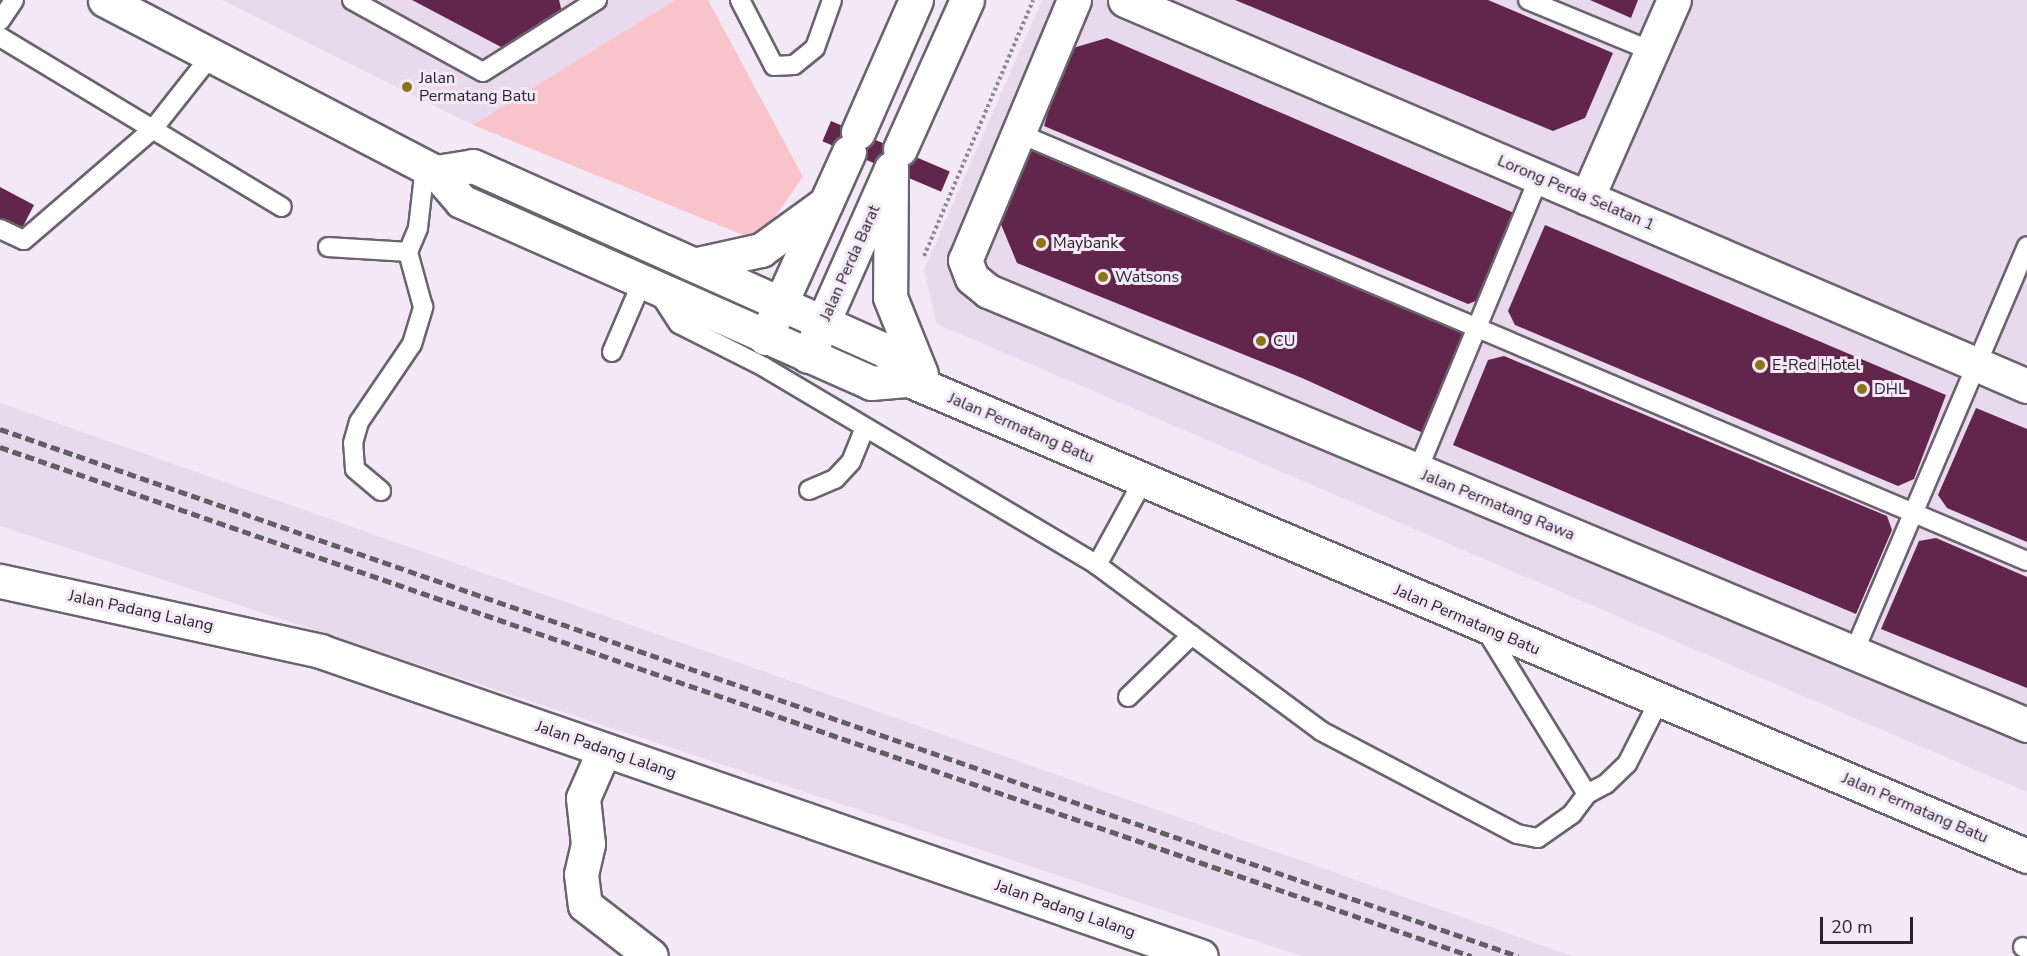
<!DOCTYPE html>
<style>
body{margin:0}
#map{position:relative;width:2027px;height:956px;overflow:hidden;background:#f2e8f6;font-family:"Nunito Sans",sans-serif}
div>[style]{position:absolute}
.built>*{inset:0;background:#e8d9ed}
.green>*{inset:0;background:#f8c4c9}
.building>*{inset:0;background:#62254c;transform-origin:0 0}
.path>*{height:4px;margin-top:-2px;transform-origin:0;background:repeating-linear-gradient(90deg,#918a94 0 3px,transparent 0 6px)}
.roads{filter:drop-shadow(2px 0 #6b636f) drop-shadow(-2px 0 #6b636f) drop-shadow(0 2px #6b636f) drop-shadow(0 -2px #6b636f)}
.service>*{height:18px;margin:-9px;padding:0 9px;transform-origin:9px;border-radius:9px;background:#fff}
.minor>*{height:33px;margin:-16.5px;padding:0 16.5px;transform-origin:16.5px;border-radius:16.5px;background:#fff}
.tertiary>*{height:33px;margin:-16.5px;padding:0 16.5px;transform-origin:16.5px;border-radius:16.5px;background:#fff}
.primary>*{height:33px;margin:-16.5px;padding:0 16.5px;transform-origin:16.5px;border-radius:16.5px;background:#fff}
.rail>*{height:4.5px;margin-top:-2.25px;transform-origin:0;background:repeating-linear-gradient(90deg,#635d65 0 9px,transparent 0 13.5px)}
.dots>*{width:16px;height:16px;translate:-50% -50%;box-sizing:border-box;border:3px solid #f2e8f6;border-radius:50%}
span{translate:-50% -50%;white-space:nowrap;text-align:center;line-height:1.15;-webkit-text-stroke:6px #f2e8f6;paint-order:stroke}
.poi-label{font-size:16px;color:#282429}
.left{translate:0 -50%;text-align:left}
.street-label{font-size:16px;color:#282429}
.scale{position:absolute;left:1820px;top:917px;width:93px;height:27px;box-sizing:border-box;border:3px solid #282429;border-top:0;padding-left:8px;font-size:18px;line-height:21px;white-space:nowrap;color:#282429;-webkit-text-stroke:4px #f2e8f6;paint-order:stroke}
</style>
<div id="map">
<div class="built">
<div style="clip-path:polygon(222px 0,675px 0,473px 125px)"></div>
<div style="clip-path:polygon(1042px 0,2027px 0,2027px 792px,937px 324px,924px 270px)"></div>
<div style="clip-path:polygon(0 403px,1572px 956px,1302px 956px,0 526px)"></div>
</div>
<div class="green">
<div style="clip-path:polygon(675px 0,708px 0,803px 177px,758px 241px,473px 125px)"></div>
</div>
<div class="building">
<div style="clip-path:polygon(412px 0,559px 0,563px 16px,503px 48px)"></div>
<div style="clip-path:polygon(1235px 0,1488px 0,1613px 53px,1585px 118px,1553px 131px)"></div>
<div style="clip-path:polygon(1590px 0,1638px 0,1631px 18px)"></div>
<div style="clip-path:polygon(1107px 38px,1514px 213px,1481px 299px,1468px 304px,1044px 126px,1066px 50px)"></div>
<div style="left:831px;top:121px;width:129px;height:22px;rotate:23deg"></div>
<div style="clip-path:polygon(1032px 150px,1474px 335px,1434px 438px,1302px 378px,1017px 263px,1000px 222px)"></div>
<div style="clip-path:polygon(0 187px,34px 205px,15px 242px,0 234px)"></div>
<div style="clip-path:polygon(1545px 225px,1946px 395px,1914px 479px,1898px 486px,1515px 325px,1508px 311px)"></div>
<div style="clip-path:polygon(1504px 356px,1887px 516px,1892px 530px,1856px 614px,1453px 445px,1488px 360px)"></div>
<div style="clip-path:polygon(1976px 408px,2027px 429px,2027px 542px,1947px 508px,1938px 495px)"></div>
<div style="clip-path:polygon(1936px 538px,2027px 577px,2027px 688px,1881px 629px,1919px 541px)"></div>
</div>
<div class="path">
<div style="left:924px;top:256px;width:278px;rotate:-66.9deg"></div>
</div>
<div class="roads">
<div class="service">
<div style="left:352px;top:0;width:149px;rotate:28.8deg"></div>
<div style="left:483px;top:72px;width:135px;rotate:-32.3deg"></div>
<div style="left:740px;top:0;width:74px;rotate:62.7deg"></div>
<div style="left:774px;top:66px;width:20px;rotate:-3deg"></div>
<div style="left:794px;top:65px;width:27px;rotate:-39deg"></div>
<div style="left:815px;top:48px;width:51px;rotate:-70.5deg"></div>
<div style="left:1528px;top:0;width:134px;rotate:22.4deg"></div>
<div style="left:0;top:21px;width:25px;rotate:-56deg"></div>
<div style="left:0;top:37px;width:329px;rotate:31.1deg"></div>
<div style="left:1018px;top:133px;width:1096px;rotate:22.99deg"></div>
<div style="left:0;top:229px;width:26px;rotate:25deg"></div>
<div style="left:24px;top:240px;width:170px;rotate:-40.7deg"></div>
<div style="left:153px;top:129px;width:90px;rotate:-51.7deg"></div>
<div style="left:328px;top:247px;width:80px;rotate:3.6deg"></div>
<div style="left:658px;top:292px;width:38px;rotate:57deg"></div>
<div style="left:679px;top:324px;width:95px;rotate:26.8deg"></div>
<div style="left:764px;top:367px;width:387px;rotate:30.7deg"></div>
<div style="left:1097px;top:565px;width:279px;rotate:36.5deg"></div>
<div style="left:1321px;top:731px;width:221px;rotate:27.7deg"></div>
<div style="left:1517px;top:834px;width:21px;rotate:11deg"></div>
<div style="left:1538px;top:838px;width:42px;rotate:-35.2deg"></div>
<div style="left:1572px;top:814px;width:25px;rotate:-53deg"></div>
<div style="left:1587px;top:794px;width:21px;rotate:-28deg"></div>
<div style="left:1606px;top:784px;width:29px;rotate:-44deg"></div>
<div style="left:1627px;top:764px;width:71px;rotate:-63.1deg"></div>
<div style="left:612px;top:352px;width:76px;rotate:-66.8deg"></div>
<div style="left:1417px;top:472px;width:319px;rotate:-67.5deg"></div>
<div style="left:809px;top:490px;width:28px;rotate:-23deg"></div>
<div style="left:835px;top:479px;width:23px;rotate:-47deg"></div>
<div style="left:851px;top:462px;width:35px;rotate:-68deg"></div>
<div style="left:381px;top:491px;width:34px;rotate:-140deg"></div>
<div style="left:355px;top:469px;width:26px;rotate:-94deg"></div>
<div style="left:353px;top:443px;width:22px;rotate:-74deg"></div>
<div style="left:359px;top:422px;width:94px;rotate:-55.8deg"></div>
<div style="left:412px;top:344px;width:39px;rotate:-73deg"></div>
<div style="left:423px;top:307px;width:57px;rotate:-105.3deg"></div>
<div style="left:408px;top:252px;width:26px;rotate:-67deg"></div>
<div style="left:418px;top:228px;width:61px;rotate:-83.5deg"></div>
<div style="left:1097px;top:565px;width:96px;rotate:-61.3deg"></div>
<div style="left:1487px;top:632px;width:190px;rotate:58.3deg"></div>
<div style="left:1854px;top:652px;width:441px;rotate:-66.9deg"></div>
<div style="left:1128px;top:697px;width:89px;rotate:-44.1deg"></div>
<div style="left:2023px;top:947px;width:4px;rotate:27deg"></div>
</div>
<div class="minor">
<div style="left:1074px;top:0;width:282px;rotate:112.7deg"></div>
<div style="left:965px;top:260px;width:19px;rotate:69deg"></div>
<div style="left:972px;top:278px;width:21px;rotate:39deg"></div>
<div style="left:988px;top:291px;width:1126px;rotate:22.67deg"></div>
<div style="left:1125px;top:0;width:981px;rotate:23.17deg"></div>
<div style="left:1587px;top:198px;width:216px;rotate:-66.3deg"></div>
<div style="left:0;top:581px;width:328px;rotate:12.3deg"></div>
<div style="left:320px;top:651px;width:932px;rotate:19.1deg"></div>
<div style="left:604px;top:750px;width:52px;rotate:113.6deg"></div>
<div style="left:583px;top:798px;width:46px;rotate:83.8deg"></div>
<div style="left:588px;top:844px;width:31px;rotate:103deg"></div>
<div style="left:581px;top:874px;width:31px;rotate:83deg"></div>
<div style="left:585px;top:905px;width:83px;rotate:37.7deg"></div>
</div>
<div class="tertiary">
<div style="left:858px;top:132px;width:144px;rotate:-66.3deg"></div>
<div style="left:900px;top:149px;width:163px;rotate:-65.8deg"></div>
<div style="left:765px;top:338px;width:204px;rotate:-65.7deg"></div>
<div style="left:808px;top:356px;width:205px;rotate:-66.1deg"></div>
</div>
<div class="primary">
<div style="left:105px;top:0;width:373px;rotate:27.5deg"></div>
<div style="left:436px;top:172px;width:38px;rotate:49deg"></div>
<div style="left:461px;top:201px;width:449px;rotate:23.9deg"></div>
<div style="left:871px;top:383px;width:38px;rotate:-5deg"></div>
<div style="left:891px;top:169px;width:128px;rotate:90.4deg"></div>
<div style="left:890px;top:297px;width:83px;rotate:68.1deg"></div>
<div style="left:436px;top:172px;width:37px;rotate:-9deg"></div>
<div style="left:473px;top:166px;width:449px;rotate:24.1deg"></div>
<div style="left:883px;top:349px;width:27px;rotate:39deg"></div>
<div style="left:904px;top:366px;width:15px;rotate:70deg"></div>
<div style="left:909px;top:380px;width:1215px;rotate:23.06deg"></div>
<div style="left:697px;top:264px;width:66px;rotate:-12.3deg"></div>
<div style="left:761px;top:250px;width:80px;rotate:-35.9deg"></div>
</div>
</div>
<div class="rail">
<div style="left:0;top:429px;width:1607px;rotate:19.15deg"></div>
<div style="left:0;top:447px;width:1557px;rotate:19.09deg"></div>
</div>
<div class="dots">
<div style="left:407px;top:87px;background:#8c7418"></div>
<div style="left:1041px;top:243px;background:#8c7418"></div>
<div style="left:1103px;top:277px;background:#8c7418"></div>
<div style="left:1261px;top:341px;background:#8c7418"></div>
<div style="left:1760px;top:365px;background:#8c7418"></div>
<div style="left:1862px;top:389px;background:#8c7418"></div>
</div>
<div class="poi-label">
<span class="left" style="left:419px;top:87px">Jalan<br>Permatang Batu</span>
<span class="left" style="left:1053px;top:243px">Maybank</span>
<span class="left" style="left:1115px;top:277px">Watsons</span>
<span class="left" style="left:1273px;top:341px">CU</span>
<span class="left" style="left:1772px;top:365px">E-Red Hotel</span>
<span class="left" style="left:1874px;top:389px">DHL</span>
</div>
<div class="street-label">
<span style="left:1576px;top:193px;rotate:23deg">Lorong Perda Selatan 1</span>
<span style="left:850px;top:263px;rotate:-66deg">Jalan Perda Barat</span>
<span style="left:1021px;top:428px;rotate:23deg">Jalan Permatang Batu</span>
<span style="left:1498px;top:505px;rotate:22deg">Jalan Permatang Rawa</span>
<span style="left:141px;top:611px;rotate:12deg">Jalan Padang Lalang</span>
<span style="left:1467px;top:620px;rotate:23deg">Jalan Permatang Batu</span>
<span style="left:606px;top:750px;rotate:19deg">Jalan Padang Lalang</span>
<span style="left:1915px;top:808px;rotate:23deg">Jalan Permatang Batu</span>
<span style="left:1065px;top:909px;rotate:19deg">Jalan Padang Lalang</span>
</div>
<div class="scale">20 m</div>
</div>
